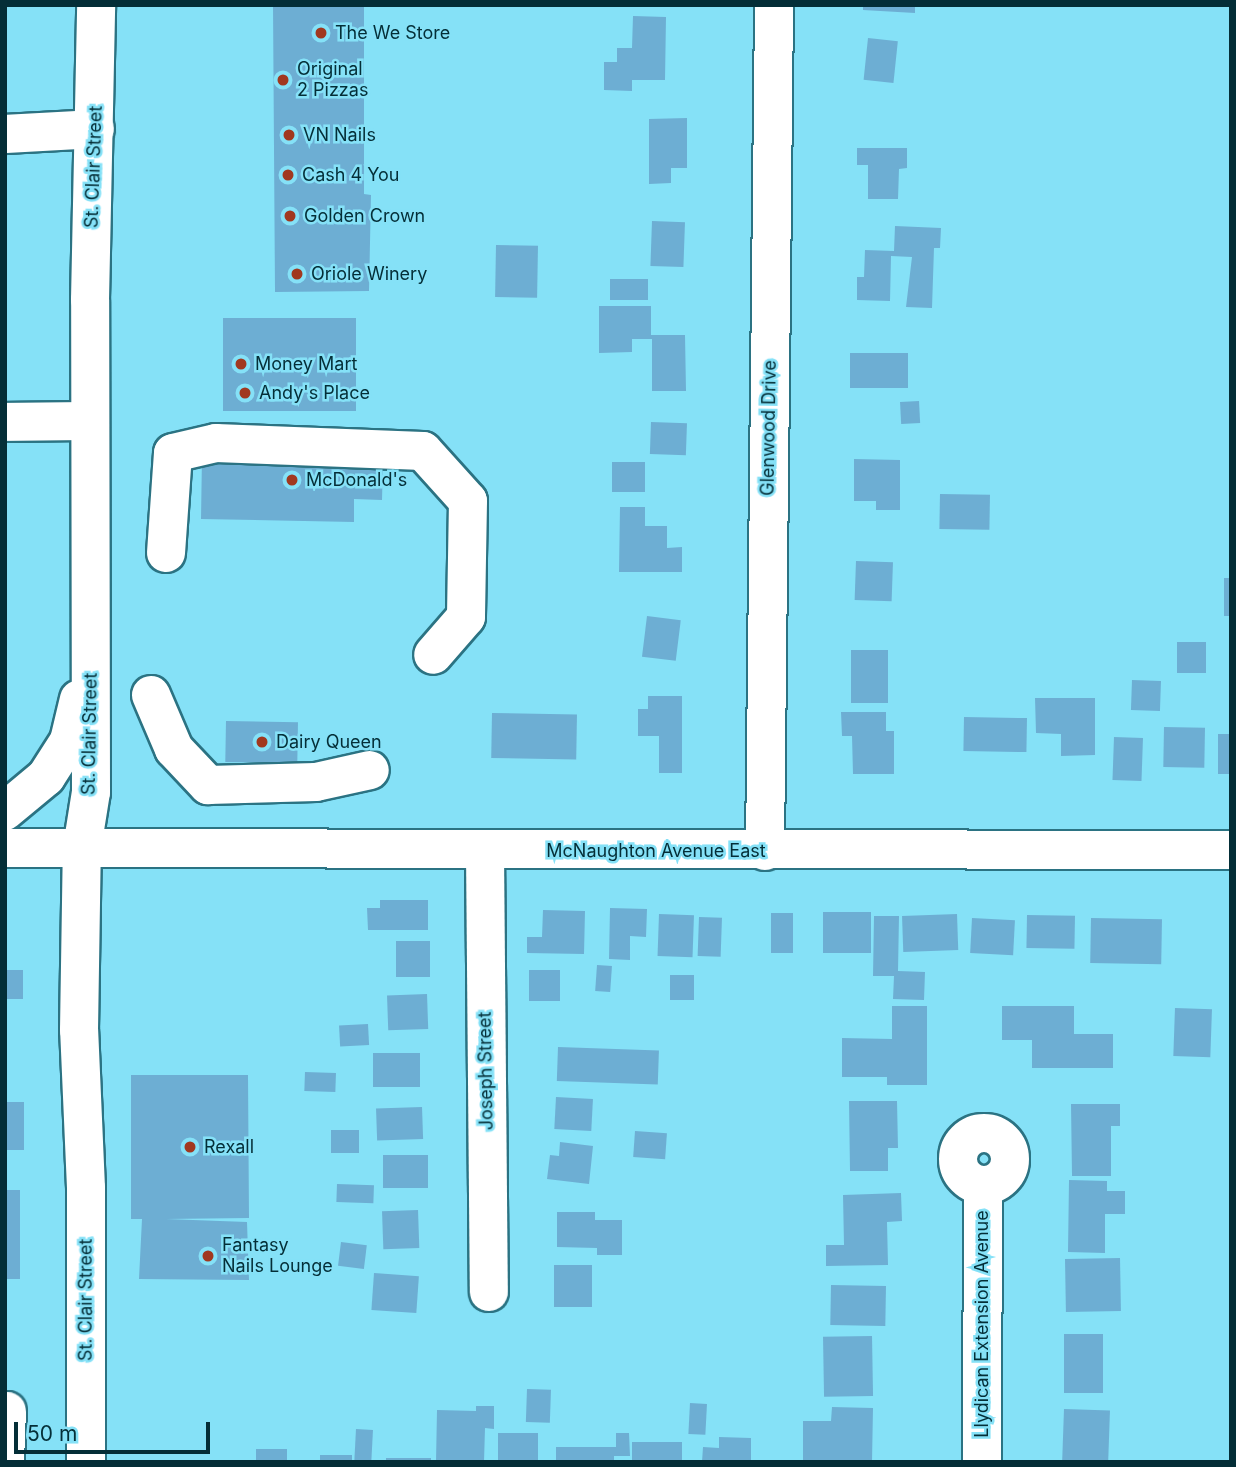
<!DOCTYPE html>
<style>
body{margin:0}
#map{position:relative;width:1236px;height:1467px;overflow:hidden;background:#85e1f7;font-family:Inter,sans-serif}
div>[style]{position:absolute}
.building>*{inset:0;background:#6daed3;transform-origin:0 0}
.roads{filter:drop-shadow(2px 0 #2b7383) drop-shadow(-2px 0 #2b7383) drop-shadow(0 2px #2b7383) drop-shadow(0 -2px #2b7383)}
.minor>*{height:38px;margin:-19px;padding:0 19px;transform-origin:19px;border-radius:19px;background:#fff}
.minor>.ring{margin:-19px;padding:0;box-sizing:content-box;background:none;border:38px solid #fff;border-radius:50%}
.major>*{height:38px;margin:-19px;padding:0 19px;transform-origin:19px;border-radius:19px;background:#fff}
.dots>*{width:19px;height:19px;translate:-50% -50%;box-sizing:border-box;border:4px solid #85e1f7;border-radius:50%}
span{translate:-50% -50%;white-space:nowrap;text-align:center;line-height:1.15;-webkit-text-stroke:5px #85e1f7;paint-order:stroke}
.poi-label{font-size:18px;color:#042e37}
.left{translate:0 -50%;text-align:left}
.street-label{font-size:18px;color:#042e37}
.frame{position:absolute;inset:0;border:7px solid #042e37;pointer-events:none}
.scale{position:absolute;left:14px;top:1422px;width:196px;height:32px;box-sizing:border-box;border:4px solid #042e37;border-top:0;padding-left:9px;font-size:21px;line-height:24px;white-space:nowrap;color:#042e37;-webkit-text-stroke:5px #85e1f7;paint-order:stroke}
</style>
<div id="map">
<div class="building">
<div style="clip-path:polygon(273px 5px,364px 5px,364px 194px,371px 195px,369px 291px,275px 292px)"></div>
<div style="clip-path:polygon(863px 5px,915px 5px,915px 13px,863px 10px)"></div>
<div style="clip-path:polygon(633px 16px,666px 17px,665px 80px,632px 80px,632px 91px,604px 90px,604px 62px,617px 62px,617px 48px,632px 48px)"></div>
<div style="left:868px;top:38px;width:30px;height:42px;rotate:6deg"></div>
<div style="clip-path:polygon(687px 118px,687px 168px,671px 168px,671px 183px,649px 184px,649px 119px)"></div>
<div style="clip-path:polygon(857px 148px,907px 148px,907px 168px,899px 169px,898px 199px,868px 199px,868px 165px,857px 165px)"></div>
<div style="left:652px;top:221px;width:33px;height:45px;rotate:2deg"></div>
<div style="clip-path:polygon(895px 226px,941px 228px,940px 248px,934px 248px,932px 308px,906px 307px,912px 257px,891px 256px,890px 301px,857px 300px,857px 277px,864px 277px,865px 250px,894px 251px)"></div>
<div style="left:496px;top:245px;width:42px;height:52px;rotate:1deg"></div>
<div style="left:610px;top:279px;width:38px;height:21px"></div>
<div style="clip-path:polygon(599px 306px,651px 306px,651px 335px,685px 335px,686px 391px,652px 391px,652px 339px,632px 339px,632px 352px,599px 353px)"></div>
<div style="left:223px;top:318px;width:133px;height:93px"></div>
<div style="left:850px;top:353px;width:58px;height:35px"></div>
<div style="left:919px;top:401px;width:22px;height:19px;rotate:87deg"></div>
<div style="left:651px;top:422px;width:36px;height:32px;rotate:2deg"></div>
<div style="clip-path:polygon(202px 456px,383px 460px,382px 500px,354px 499px,354px 522px,201px 519px)"></div>
<div style="clip-path:polygon(854px 459px,900px 460px,900px 510px,876px 510px,876px 501px,854px 501px)"></div>
<div style="left:612px;top:462px;width:33px;height:30px"></div>
<div style="left:940px;top:494px;width:50px;height:35px;rotate:1deg"></div>
<div style="clip-path:polygon(620px 507px,645px 507px,645px 526px,667px 526px,667px 548px,682px 547px,682px 572px,619px 572px)"></div>
<div style="left:856px;top:561px;width:37px;height:39px;rotate:2deg"></div>
<div style="left:1224px;top:578px;width:7px;height:38px"></div>
<div style="left:647px;top:616px;width:34px;height:41px;rotate:7deg"></div>
<div style="left:1177px;top:642px;width:29px;height:31px"></div>
<div style="left:851px;top:650px;width:37px;height:53px"></div>
<div style="left:1132px;top:680px;width:29px;height:30px;rotate:2deg"></div>
<div style="clip-path:polygon(648px 696px,682px 696px,682px 773px,659px 773px,659px 736px,638px 736px,638px 709px,648px 709px)"></div>
<div style="clip-path:polygon(1035px 698px,1095px 698px,1095px 755px,1061px 756px,1061px 734px,1036px 733px)"></div>
<div style="clip-path:polygon(841px 712px,886px 712px,886px 731px,894px 731px,894px 774px,853px 774px,852px 736px,842px 736px)"></div>
<div style="left:492px;top:713px;width:85px;height:45px;rotate:1deg"></div>
<div style="left:964px;top:717px;width:63px;height:34px;rotate:1deg"></div>
<div style="left:226px;top:721px;width:72px;height:41px;rotate:1deg"></div>
<div style="left:1164px;top:727px;width:41px;height:40px;rotate:1deg"></div>
<div style="left:1218px;top:734px;width:13px;height:40px"></div>
<div style="left:1114px;top:737px;width:29px;height:43px;rotate:2deg"></div>
<div style="clip-path:polygon(380px 900px,428px 900px,428px 930px,368px 930px,367px 908px,380px 908px)"></div>
<div style="clip-path:polygon(610px 908px,647px 909px,646px 937px,630px 936px,630px 960px,609px 959px)"></div>
<div style="clip-path:polygon(543px 910px,585px 911px,584px 954px,527px 953px,527px 937px,542px 937px)"></div>
<div style="left:823px;top:912px;width:48px;height:41px"></div>
<div style="left:771px;top:913px;width:22px;height:40px"></div>
<div style="left:659px;top:914px;width:35px;height:42px;rotate:2deg"></div>
<div style="left:957px;top:914px;width:36px;height:55px;rotate:88deg"></div>
<div style="left:1027px;top:915px;width:48px;height:33px;rotate:1deg"></div>
<div style="clip-path:polygon(874px 916px,899px 916px,898px 971px,925px 972px,924px 1000px,893px 999px,894px 976px,873px 976px)"></div>
<div style="left:699px;top:917px;width:23px;height:39px;rotate:2deg"></div>
<div style="left:972px;top:918px;width:43px;height:35px;rotate:3deg"></div>
<div style="left:1091px;top:918px;width:71px;height:45px;rotate:1deg"></div>
<div style="left:396px;top:941px;width:34px;height:36px"></div>
<div style="left:597px;top:965px;width:15px;height:26px;rotate:4deg"></div>
<div style="left:5px;top:970px;width:18px;height:29px"></div>
<div style="left:529px;top:970px;width:31px;height:31px"></div>
<div style="left:670px;top:975px;width:24px;height:25px"></div>
<div style="left:427px;top:994px;width:35px;height:40px;rotate:88deg"></div>
<div style="clip-path:polygon(892px 1006px,927px 1006px,927px 1085px,887px 1085px,887px 1077px,842px 1077px,842px 1038px,892px 1039px)"></div>
<div style="clip-path:polygon(1002px 1006px,1074px 1006px,1074px 1034px,1113px 1034px,1113px 1068px,1032px 1068px,1032px 1040px,1002px 1040px)"></div>
<div style="left:1175px;top:1008px;width:37px;height:48px;rotate:2deg"></div>
<div style="left:368px;top:1024px;width:21px;height:29px;rotate:87deg"></div>
<div style="left:558px;top:1047px;width:101px;height:34px;rotate:2deg"></div>
<div style="left:373px;top:1053px;width:47px;height:34px"></div>
<div style="left:305px;top:1072px;width:31px;height:19px;rotate:2deg"></div>
<div style="clip-path:polygon(131px 1075px,248px 1075px,249px 1218px,166px 1219px,247px 1222px,249px 1280px,139px 1279px,142px 1219px,131px 1219px)"></div>
<div style="left:556px;top:1097px;width:37px;height:32px;rotate:3deg"></div>
<div style="clip-path:polygon(849px 1101px,897px 1101px,898px 1148px,888px 1148px,888px 1171px,850px 1171px)"></div>
<div style="left:5px;top:1102px;width:19px;height:48px"></div>
<div style="clip-path:polygon(1071px 1104px,1120px 1104px,1120px 1126px,1111px 1126px,1111px 1176px,1072px 1176px)"></div>
<div style="left:422px;top:1107px;width:32px;height:46px;rotate:88deg"></div>
<div style="left:331px;top:1130px;width:28px;height:23px"></div>
<div style="left:635px;top:1131px;width:32px;height:26px;rotate:4deg"></div>
<div style="clip-path:polygon(560px 1142px,593px 1146px,589px 1184px,547px 1179px,550px 1155px,559px 1156px)"></div>
<div style="left:383px;top:1155px;width:45px;height:33px"></div>
<div style="clip-path:polygon(1069px 1180px,1107px 1181px,1107px 1191px,1125px 1191px,1125px 1214px,1105px 1214px,1105px 1253px,1068px 1252px)"></div>
<div style="left:337px;top:1184px;width:37px;height:18px;rotate:2deg"></div>
<div style="left:5px;top:1190px;width:15px;height:89px"></div>
<div style="clip-path:polygon(901px 1193px,902px 1221px,887px 1222px,888px 1265px,826px 1266px,826px 1245px,844px 1245px,843px 1195px)"></div>
<div style="left:418px;top:1210px;width:38px;height:36px;rotate:88deg"></div>
<div style="clip-path:polygon(557px 1212px,595px 1212px,595px 1220px,622px 1220px,622px 1255px,597px 1255px,597px 1248px,557px 1247px)"></div>
<div style="left:341px;top:1242px;width:26px;height:24px;rotate:7deg"></div>
<div style="left:1120px;top:1258px;width:53px;height:55px;rotate:89deg"></div>
<div style="left:554px;top:1265px;width:38px;height:42px"></div>
<div style="left:374px;top:1273px;width:45px;height:37px;rotate:4deg"></div>
<div style="left:831px;top:1285px;width:55px;height:40px;rotate:1deg"></div>
<div style="left:1064px;top:1334px;width:39px;height:59px"></div>
<div style="left:872px;top:1336px;width:60px;height:49px;rotate:89deg"></div>
<div style="left:527px;top:1389px;width:24px;height:33px;rotate:2deg"></div>
<div style="left:690px;top:1403px;width:17px;height:31px;rotate:3deg"></div>
<div style="clip-path:polygon(476px 1406px,494px 1406px,494px 1429px,485px 1428px,484px 1462px,436px 1462px,437px 1410px,476px 1411px)"></div>
<div style="clip-path:polygon(832px 1407px,873px 1408px,872px 1462px,803px 1462px,803px 1421px,831px 1421px)"></div>
<div style="left:1064px;top:1409px;width:46px;height:53px;rotate:2deg"></div>
<div style="left:356px;top:1429px;width:17px;height:33px;rotate:3deg"></div>
<div style="left:538px;top:1433px;width:29px;height:40px;rotate:90deg"></div>
<div style="clip-path:polygon(616px 1433px,629px 1433px,630px 1456px,614px 1456px,614px 1462px,556px 1462px,556px 1447px,616px 1447px)"></div>
<div style="clip-path:polygon(719px 1437px,751px 1438px,751px 1462px,702px 1462px,703px 1447px,719px 1448px)"></div>
<div style="left:632px;top:1442px;width:50px;height:20px"></div>
<div style="left:256px;top:1449px;width:31px;height:13px"></div>
<div style="left:320px;top:1455px;width:32px;height:7px"></div>
<div style="left:386px;top:1458px;width:45px;height:4px"></div>
</div>
<div class="roads">
<div class="minor">
<div style="left:5px;top:134px;width:90px;rotate:-3.2deg"></div>
<div style="left:5px;top:422px;width:85px;rotate:-0.7deg"></div>
<div style="left:166px;top:553px;width:100px;rotate:-86deg"></div>
<div style="left:173px;top:453px;width:44px;rotate:-13.1deg"></div>
<div style="left:216px;top:443px;width:207px;rotate:2.2deg"></div>
<div style="left:423px;top:451px;width:67px;rotate:48deg"></div>
<div style="left:468px;top:501px;width:116px;rotate:91deg"></div>
<div style="left:466px;top:617px;width:50px;rotate:131deg"></div>
<div style="left:151px;top:695px;width:59px;rotate:66.9deg"></div>
<div style="left:174px;top:749px;width:50px;rotate:46.6deg"></div>
<div style="left:208px;top:785px;width:108px;rotate:-1.6deg"></div>
<div style="left:316px;top:782px;width:55px;rotate:-12.5deg"></div>
<div style="left:485px;top:851px;width:441px;rotate:89.5deg"></div>
<div style="left:765px;top:851px;width:846px;rotate:-89.39deg"></div>
<div class="ring" style="left:958px;top:1133px;width:14px;height:14px"></div>
<div style="left:5px;top:1460px;width:49px;rotate:-87.7deg"></div>
<div style="left:982px;top:1462px;width:276px;rotate:-89.8deg"></div>
</div>
<div class="major">
<div style="left:5px;top:811px;width:53px;rotate:-39.7deg"></div>
<div style="left:46px;top:777px;width:43px;rotate:-57.4deg"></div>
<div style="left:69px;top:741px;width:43px;rotate:-76.6deg"></div>
<div style="left:5px;top:848px;width:1226px;rotate:0.09deg"></div>
<div style="left:86px;top:1462px;width:274px;rotate:-90deg"></div>
<div style="left:86px;top:1188px;width:158px;rotate:-92.5deg"></div>
<div style="left:79px;top:1030px;width:182px;rotate:-89.1deg"></div>
<div style="left:82px;top:848px;width:57px;rotate:-80.9deg"></div>
<div style="left:91px;top:792px;width:492px;rotate:-90.1deg"></div>
<div style="left:90px;top:300px;width:295px;rotate:-88.8deg"></div>
</div>
</div>
<div class="dots">
<div style="left:321px;top:33px;background:#a1381f"></div>
<div style="left:283px;top:80px;background:#a1381f"></div>
<div style="left:289px;top:135px;background:#a1381f"></div>
<div style="left:288px;top:175px;background:#a1381f"></div>
<div style="left:290px;top:216px;background:#a1381f"></div>
<div style="left:297px;top:274px;background:#a1381f"></div>
<div style="left:241px;top:364px;background:#a1381f"></div>
<div style="left:245px;top:393px;background:#a1381f"></div>
<div style="left:292px;top:480px;background:#a1381f"></div>
<div style="left:262px;top:742px;background:#a1381f"></div>
<div style="left:190px;top:1147px;background:#a1381f"></div>
<div style="left:208px;top:1256px;background:#a1381f"></div>
</div>
<div class="poi-label">
<span class="left" style="left:335px;top:33px">The We Store</span>
<span class="left" style="left:297px;top:80px">Original<br>2 Pizzas</span>
<span class="left" style="left:303px;top:135px">VN Nails</span>
<span class="left" style="left:302px;top:175px">Cash 4 You</span>
<span class="left" style="left:304px;top:216px">Golden Crown</span>
<span class="left" style="left:311px;top:274px">Oriole Winery</span>
<span class="left" style="left:255px;top:364px">Money Mart</span>
<span class="left" style="left:259px;top:393px">Andy's Place</span>
<span class="left" style="left:306px;top:480px">McDonald's</span>
<span class="left" style="left:276px;top:742px">Dairy Queen</span>
<span class="left" style="left:204px;top:1147px">Rexall</span>
<span class="left" style="left:222px;top:1256px">Fantasy<br>Nails Lounge</span>
</div>
<div class="street-label">
<span style="left:94px;top:167px;rotate:-88deg">St. Clair Street</span>
<span style="left:769px;top:428px;rotate:-89deg">Glenwood Drive</span>
<span style="left:90px;top:734px;rotate:-89deg">St. Clair Street</span>
<span style="left:656px;top:851px">McNaughton Avenue East</span>
<span style="left:486px;top:1071px;rotate:-91deg">Joseph Street</span>
<span style="left:86px;top:1300px;rotate:-90deg">St. Clair Street</span>
<span style="left:982px;top:1324px;rotate:-90deg">Llydican Extension Avenue</span>
</div>
<div class="frame"></div>
<div class="scale">50 m</div>
</div>
